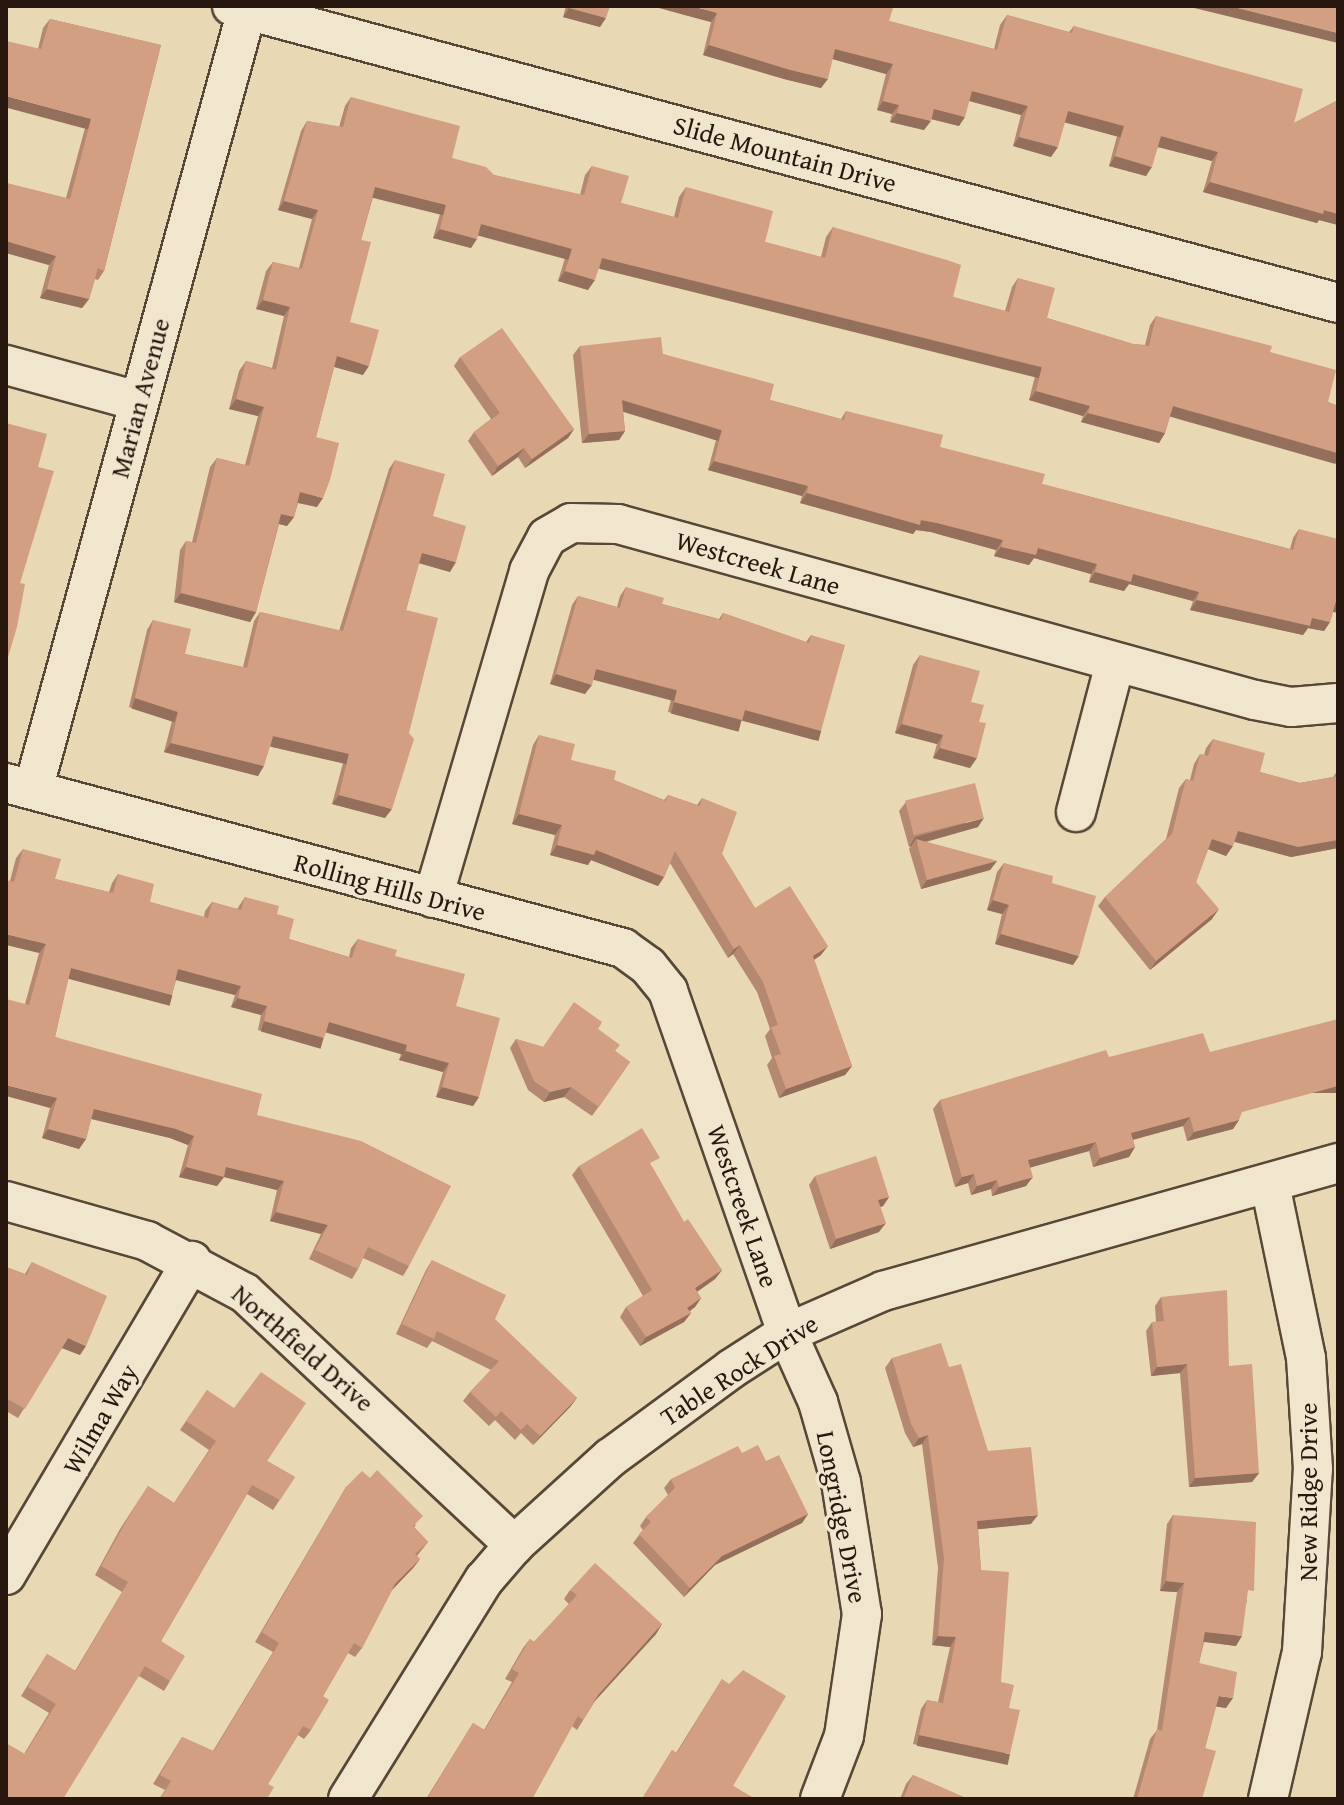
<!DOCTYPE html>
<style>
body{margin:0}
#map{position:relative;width:1344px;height:1805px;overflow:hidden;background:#e8d8b4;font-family:"Gentium Book Plus",serif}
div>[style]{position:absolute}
.roads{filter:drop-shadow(2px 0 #584738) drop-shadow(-2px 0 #584738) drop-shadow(0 2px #584738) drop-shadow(0 -2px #584738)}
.minor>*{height:38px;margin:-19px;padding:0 19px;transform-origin:19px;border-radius:19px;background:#f0e6ce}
.wall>*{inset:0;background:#b58971}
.shaded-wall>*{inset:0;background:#946f5c;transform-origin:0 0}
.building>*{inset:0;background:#d39f83;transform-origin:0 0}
span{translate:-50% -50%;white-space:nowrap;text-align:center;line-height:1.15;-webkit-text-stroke:7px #f0e6ce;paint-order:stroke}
.street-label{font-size:26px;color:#28170e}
.frame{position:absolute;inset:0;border:8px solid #28170e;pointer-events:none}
</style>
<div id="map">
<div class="roads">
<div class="minor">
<div style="left:232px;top:6px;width:1145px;rotate:15.03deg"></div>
<div style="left:6px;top:365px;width:137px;rotate:15.3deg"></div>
<div style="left:6px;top:783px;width:639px;rotate:14.97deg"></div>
<div style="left:623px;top:948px;width:31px;rotate:36deg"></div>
<div style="left:648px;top:966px;width:32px;rotate:51deg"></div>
<div style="left:668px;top:991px;width:362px;rotate:70.8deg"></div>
<div style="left:787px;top:1333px;width:76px;rotate:65.8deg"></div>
<div style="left:818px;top:1402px;width:83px;rotate:74deg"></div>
<div style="left:841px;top:1482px;width:134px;rotate:81deg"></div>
<div style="left:862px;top:1614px;width:123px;rotate:98.4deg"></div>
<div style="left:844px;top:1736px;width:67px;rotate:110.9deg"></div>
<div style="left:33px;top:790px;width:813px;rotate:-74.66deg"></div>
<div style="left:1076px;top:812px;width:154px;rotate:-75.3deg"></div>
<div style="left:433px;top:898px;width:341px;rotate:-73.6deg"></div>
<div style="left:529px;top:571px;width:38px;rotate:-62deg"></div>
<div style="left:547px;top:537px;width:28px;rotate:-30deg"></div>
<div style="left:571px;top:523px;width:47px;rotate:1.2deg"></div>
<div style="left:618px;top:524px;width:661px;rotate:15.45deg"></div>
<div style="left:1255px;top:700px;width:37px;rotate:11deg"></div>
<div style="left:1291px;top:707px;width:47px;rotate:-4.9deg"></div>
<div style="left:6px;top:1201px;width:147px;rotate:15.8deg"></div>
<div style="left:147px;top:1241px;width:111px;rotate:28deg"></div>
<div style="left:245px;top:1293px;width:369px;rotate:43.1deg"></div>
<div style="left:6px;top:1575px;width:365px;rotate:-59.4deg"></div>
<div style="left:348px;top:1799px;width:258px;rotate:-58.2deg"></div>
<div style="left:484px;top:1580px;width:46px;rotate:-49.4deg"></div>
<div style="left:514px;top:1545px;width:130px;rotate:-42.2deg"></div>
<div style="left:610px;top:1458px;width:150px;rotate:-36.3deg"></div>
<div style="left:731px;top:1369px;width:67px;rotate:-32.7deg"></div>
<div style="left:787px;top:1333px;width:105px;rotate:-23.6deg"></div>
<div style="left:883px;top:1291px;width:473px;rotate:-15.7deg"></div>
<div style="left:1268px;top:1799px;width:151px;rotate:-77deg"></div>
<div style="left:1302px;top:1652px;width:183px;rotate:-86.6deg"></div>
<div style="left:1313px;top:1469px;width:111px;rotate:-93.6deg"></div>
<div style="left:1306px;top:1358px;width:178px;rotate:-101.7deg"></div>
</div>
</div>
<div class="wall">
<div style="clip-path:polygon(566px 6px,610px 6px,600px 27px,563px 17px)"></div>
<div style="clip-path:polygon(652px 6px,889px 21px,994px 49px,1000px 25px,1007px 15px,1069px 32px,1074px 26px,1294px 123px,1338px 100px,1338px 225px,1319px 220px,1317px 223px,1203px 192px,1212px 161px,1158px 147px,1146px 176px,1109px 166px,1117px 136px,1065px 122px,1051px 157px,1013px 146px,1021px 115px,969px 101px,959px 126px,931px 119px,924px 130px,890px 122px,892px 114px,877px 110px,886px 74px,832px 59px,821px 88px,784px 79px,703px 55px,711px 22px)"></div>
<div style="clip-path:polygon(50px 19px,161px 45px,104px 271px,98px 280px,95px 279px,89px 299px,82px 308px,40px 298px,49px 265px,6px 253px,6px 183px,66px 198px,85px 128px,38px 49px,43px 28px)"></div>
<div style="clip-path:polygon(351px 97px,452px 158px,494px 175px,580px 195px,585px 175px,592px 166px,621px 203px,674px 217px,679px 197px,686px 187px,765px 242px,821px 257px,826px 237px,833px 227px,953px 297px,1005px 311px,1012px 287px,1018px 278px,1047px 318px,1133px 344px,1145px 345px,1150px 325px,1156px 316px,1270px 352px,1328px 402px,1338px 406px,1338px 464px,1170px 416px,1165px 433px,1159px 443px,1081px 422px,1083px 416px,1029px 400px,1035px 376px,599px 268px,588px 290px,558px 281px,565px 258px,478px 235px,471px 248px,433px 238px,440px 214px,373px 197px,361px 240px,350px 322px,363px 375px,334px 367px,316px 437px,317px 507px,298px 503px,294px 517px,287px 526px,279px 524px,256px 612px,250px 622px,174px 602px,180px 550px,186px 541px,192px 542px,210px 467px,217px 458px,245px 465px,258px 416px,229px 409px,239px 371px,246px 361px,272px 368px,284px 316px,256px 309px,266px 271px,273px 262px,299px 268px,312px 219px,278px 210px,301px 131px,307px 121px,339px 127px,345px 106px)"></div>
<div style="clip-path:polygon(580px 346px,663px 354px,770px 400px,841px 419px,846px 411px,940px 447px,1042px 484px,1290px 549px,1293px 538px,1299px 529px,1333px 612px,1330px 622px,1324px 631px,1308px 628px,1303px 635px,1190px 610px,1193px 601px,1129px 584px,1124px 591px,1089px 582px,1091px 574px,1034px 558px,1029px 565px,994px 556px,996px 550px,931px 532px,916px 530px,913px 534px,800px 503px,802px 496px,708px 470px,716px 440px,623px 411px,625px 431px,619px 440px,582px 443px,573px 355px)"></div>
<div style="clip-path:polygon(460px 357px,574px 429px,568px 438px,525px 468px,518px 457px,492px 476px,468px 441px,474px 432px,491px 419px,454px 366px)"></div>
<div style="clip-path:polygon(395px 460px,433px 516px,450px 572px,419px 563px,406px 610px,385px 818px,332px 804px,343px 763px,270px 746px,258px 776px,164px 752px,172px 721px,129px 707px,147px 630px,153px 620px,185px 654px,243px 667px,254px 621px,260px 612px,339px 631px,389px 469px)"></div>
<div style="clip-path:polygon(626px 587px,662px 604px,719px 619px,723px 613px,806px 642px,811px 635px,821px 731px,814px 740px,742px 720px,735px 730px,668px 712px,671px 699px,593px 679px,585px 694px,550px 684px,572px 605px,578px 596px,617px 607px,620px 596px)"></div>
<div style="clip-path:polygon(920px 655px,971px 702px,979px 722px,970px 768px,933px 758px,937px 744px,895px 733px,913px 665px)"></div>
<div style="clip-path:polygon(539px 735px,571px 760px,614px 780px,664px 800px,668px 795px,697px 805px,702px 798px,722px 854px,755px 908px,821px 955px,814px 960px,852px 1066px,845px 1075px,779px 1098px,767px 1065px,772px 1058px,765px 1036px,770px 1029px,757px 992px,733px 954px,728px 958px,670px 863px,664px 877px,658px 886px,591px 860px,588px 865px,550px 855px,555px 835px,512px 824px,533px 745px)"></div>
<div style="clip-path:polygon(1213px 739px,1260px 772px,1300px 783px,1333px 777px,1338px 770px,1338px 848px,1291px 857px,1235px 841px,1226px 856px,1208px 849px,1196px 882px,1212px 919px,1150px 970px,1098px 906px,1105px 897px,1166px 839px,1179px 788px,1186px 779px,1190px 780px,1194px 764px,1200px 754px,1204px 755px,1206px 748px)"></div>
<div style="clip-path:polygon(906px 802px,978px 827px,926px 842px,997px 861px,990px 870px,921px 889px,909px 849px,911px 846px,909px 847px,899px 811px)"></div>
<div style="clip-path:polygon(23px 849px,55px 879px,109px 892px,112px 883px,118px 874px,150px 902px,204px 917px,205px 911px,212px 902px,237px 909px,245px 897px,277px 914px,289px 939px,349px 957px,351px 948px,358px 939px,395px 956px,456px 1006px,479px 1097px,473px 1106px,436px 1097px,443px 1072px,399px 1060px,401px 1054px,326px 1032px,318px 1047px,258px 1030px,261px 1015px,231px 1007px,235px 995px,176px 980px,172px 995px,165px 1004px,68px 978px,55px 1037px,257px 1115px,409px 1266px,403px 1276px,363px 1258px,358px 1269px,352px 1279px,309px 1259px,321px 1234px,270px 1221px,277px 1190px,224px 1177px,217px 1186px,179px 1177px,188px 1145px,170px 1138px,91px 1119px,86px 1139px,79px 1149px,42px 1138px,50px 1108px,25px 1004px,39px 953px,10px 881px,16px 858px)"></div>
<div style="clip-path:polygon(1004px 863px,1052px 883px,1073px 965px,995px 944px,1002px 914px,987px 910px,997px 872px)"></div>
<div style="clip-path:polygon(598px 1029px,615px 1051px,630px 1062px,592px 1116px,564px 1097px,544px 1102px,528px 1090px,510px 1048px,516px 1039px,543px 1047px)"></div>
<div style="clip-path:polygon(1210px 1052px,1239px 1120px,1233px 1129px,1187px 1141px,1183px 1126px,1133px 1140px,1135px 1147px,1129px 1157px,1093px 1167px,1089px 1151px,1030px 1167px,1026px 1186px,992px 1196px,991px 1189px,971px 1195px,968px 1183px,955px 1187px,933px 1109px,940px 1100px,1109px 1057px)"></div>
<div style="clip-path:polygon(579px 1166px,652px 1167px,684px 1222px,722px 1270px,715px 1279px,697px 1292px,701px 1298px,695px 1307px,690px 1311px,691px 1313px,684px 1322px,640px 1346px,620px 1317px,626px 1307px,643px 1296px,572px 1175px)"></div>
<div style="clip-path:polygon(815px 1176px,889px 1197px,883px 1206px,880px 1207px,879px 1232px,830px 1249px,809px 1185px)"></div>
<div style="clip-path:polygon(432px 1260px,577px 1398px,570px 1407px,533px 1445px,521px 1433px,515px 1440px,495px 1420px,489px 1426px,463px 1401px,470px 1392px,491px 1370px,432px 1341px,427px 1348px,396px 1334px,426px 1270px)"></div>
<div style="clip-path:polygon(32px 1262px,80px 1355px,62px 1348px,18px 1418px,6px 1411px,6px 1267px,25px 1274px)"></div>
<div style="clip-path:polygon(1161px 1297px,1229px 1366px,1259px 1473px,1252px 1482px,1189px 1487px,1180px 1373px,1151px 1376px,1146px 1331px,1152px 1322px,1156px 1322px,1155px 1306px)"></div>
<div style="clip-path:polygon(892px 1358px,949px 1367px,988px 1451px,1031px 1524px,978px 1529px,981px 1570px,1001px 1682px,1009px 1708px,1004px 1763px,913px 1744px,921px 1709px,927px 1700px,938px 1702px,950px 1647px,932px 1645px,938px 1568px,922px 1444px,913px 1447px,905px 1433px,885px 1368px)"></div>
<div style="clip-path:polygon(207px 1390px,267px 1461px,295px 1477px,273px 1510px,247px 1494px,161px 1641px,170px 1681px,164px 1691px,139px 1676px,24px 1754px,49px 1713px,21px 1696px,47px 1654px,75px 1671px,122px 1592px,95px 1575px,120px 1529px,148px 1486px,174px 1503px,209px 1450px,180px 1430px)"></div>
<div style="clip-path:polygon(742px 1453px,766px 1461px,808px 1514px,802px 1523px,715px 1565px,684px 1597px,633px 1543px,643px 1530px,640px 1526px,646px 1517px,668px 1495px,664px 1488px,671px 1479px)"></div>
<div style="clip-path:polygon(346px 1487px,416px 1525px,414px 1527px,428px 1542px,417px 1556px,420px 1559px,413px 1568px,392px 1590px,362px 1648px,355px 1657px,348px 1653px,323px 1696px,311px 1730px,304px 1739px,298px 1735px,268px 1784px,267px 1799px,159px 1799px,165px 1790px,153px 1784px,182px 1737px,213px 1751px,273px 1652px,255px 1642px)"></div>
<div style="clip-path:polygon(1173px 1515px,1247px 1600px,1236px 1646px,1204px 1642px,1199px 1663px,1226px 1708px,1216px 1706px,1205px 1748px,1202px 1799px,1133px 1799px,1150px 1739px,1157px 1730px,1177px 1592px,1160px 1591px,1167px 1524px)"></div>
<div style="clip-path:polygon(570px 1590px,662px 1624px,656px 1634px,595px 1701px,577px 1730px,572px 1726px,532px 1799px,426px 1799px,473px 1723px,484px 1730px,512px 1682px,505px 1679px,523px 1648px,530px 1639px,534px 1642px,569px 1604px,564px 1599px)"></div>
<div style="clip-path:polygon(722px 1679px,733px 1786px,755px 1799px,642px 1799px,672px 1750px,676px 1753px)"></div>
<div style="clip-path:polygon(913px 1775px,968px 1799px,900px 1799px,906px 1784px)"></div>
</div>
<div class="shaded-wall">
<div style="clip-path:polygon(652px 6px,692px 6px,717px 13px,711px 22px)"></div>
<div style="clip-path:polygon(1186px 6px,1230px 6px,1338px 33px,1338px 43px)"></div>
<div style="clip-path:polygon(569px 8px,606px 18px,600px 27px,563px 17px)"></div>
<div style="clip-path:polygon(709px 45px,828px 79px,821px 88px,784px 79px,703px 55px)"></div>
<div style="clip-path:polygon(835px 49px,893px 64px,886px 74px,829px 58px)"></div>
<div style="clip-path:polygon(972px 91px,1028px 106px,1021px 115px,966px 100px)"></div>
<div style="left:6px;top:96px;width:88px;height:11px;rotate:15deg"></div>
<div style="clip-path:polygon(883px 101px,899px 105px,892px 114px,877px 110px)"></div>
<div style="clip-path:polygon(934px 109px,965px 117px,959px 126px,927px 118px)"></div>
<div style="left:1068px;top:111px;width:58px;height:12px;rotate:15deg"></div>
<div style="clip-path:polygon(897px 113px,931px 121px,924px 130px,890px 122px)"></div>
<div style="clip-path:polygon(1161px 136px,1218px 152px,1212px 161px,1154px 146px)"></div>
<div style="clip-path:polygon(1019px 137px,1058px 147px,1051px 157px,1013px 146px)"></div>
<div style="clip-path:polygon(1115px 156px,1152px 167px,1146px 176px,1109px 166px)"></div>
<div style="clip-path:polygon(1210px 182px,1338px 214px,1338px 225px,1319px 220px,1317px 223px,1203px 192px)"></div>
<div style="left:375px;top:187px;width:73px;height:11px;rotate:14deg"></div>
<div style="clip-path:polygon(284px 201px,318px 210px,312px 219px,278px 210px)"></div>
<div style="left:481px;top:224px;width:94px;height:12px;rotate:15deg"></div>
<div style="clip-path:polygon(440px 229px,477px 239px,471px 248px,433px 238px)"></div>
<div style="clip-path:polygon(6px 241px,56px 256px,49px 265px,6px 253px)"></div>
<div style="left:602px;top:258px;width:453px;height:11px;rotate:14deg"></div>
<div style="clip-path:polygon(565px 271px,595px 280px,588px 290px,558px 281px)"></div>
<div style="clip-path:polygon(47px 289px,89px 299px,82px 308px,40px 298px)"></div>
<div style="clip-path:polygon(263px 300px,290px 307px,284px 316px,256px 309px)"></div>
<div style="clip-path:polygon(337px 356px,369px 366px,363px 375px,331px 366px)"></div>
<div style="clip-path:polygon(1036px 391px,1090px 406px,1083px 416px,1029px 400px)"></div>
<div style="clip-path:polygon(236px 399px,264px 407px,258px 416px,229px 409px)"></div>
<div style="left:622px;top:400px;width:104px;height:11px;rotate:17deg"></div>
<div style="left:1173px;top:406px;width:172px;height:11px;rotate:16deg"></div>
<div style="clip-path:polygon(1088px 413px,1165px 433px,1159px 443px,1081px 422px)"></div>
<div style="clip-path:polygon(574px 429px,568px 438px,525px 468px,532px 459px)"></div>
<div style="clip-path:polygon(625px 431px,619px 440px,582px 443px,589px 434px)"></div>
<div style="clip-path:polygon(524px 448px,518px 457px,492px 476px,498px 466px)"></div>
<div style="clip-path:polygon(714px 461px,808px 486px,802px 496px,708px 470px)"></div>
<div style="clip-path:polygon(300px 492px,323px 498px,317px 507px,294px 502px)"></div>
<div style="clip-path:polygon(807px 493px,921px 520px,937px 523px,1003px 540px,996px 550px,931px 532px,916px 530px,913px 534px,800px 503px)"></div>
<div style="clip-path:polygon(281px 514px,294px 517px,287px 526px,275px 523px)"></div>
<div style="clip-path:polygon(1001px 547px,1038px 548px,1097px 564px,1091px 574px,1034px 558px,1029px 565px,994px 556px)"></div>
<div style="clip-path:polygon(422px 553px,456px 562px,450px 572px,415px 562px)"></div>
<div style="clip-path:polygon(1095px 572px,1133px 574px,1199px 592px,1193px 601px,1129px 584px,1124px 591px,1089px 582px)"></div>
<div style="clip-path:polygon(181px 593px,256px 612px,250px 622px,174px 602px)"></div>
<div style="clip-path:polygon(1197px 600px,1312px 618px,1330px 622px,1324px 631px,1308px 628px,1303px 635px,1190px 610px)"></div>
<div style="clip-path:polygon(1336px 601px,1338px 602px,1338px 613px,1329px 611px)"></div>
<div style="left:596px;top:669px;width:84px;height:11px;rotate:15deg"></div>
<div style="clip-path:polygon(556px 674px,592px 685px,585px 694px,550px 684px)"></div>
<div style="left:135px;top:698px;width:45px;height:11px;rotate:18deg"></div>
<div style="left:674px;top:702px;width:70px;height:12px;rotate:15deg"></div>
<div style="left:745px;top:710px;width:79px;height:11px;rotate:15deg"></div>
<div style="clip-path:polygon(902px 724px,943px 735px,937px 744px,895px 733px)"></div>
<div style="left:273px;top:736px;width:78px;height:11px;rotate:13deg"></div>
<div style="clip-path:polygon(171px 743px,264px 766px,258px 776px,164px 752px)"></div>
<div style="clip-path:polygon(940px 748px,977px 758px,970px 768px,933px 758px)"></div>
<div style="clip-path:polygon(339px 795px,392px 809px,385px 818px,332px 804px)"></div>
<div style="clip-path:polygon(519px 814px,562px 825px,555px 835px,512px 824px)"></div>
<div style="clip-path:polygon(984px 818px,978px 827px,917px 844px,916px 839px,911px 846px,909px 847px,915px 837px)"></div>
<div style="clip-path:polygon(1238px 831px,1338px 840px,1338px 848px,1291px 857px,1231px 841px)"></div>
<div style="clip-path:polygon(1212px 839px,1233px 846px,1226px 856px,1205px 848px)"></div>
<div style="clip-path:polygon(557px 845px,596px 850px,664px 877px,658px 886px,591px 860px,588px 865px,550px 855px)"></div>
<div style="clip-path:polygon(997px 861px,990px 870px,921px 889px,927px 880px)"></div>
<div style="clip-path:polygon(993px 900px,1009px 905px,1002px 914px,987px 910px)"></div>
<div style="clip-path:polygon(1219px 909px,1212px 919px,1150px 970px,1156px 961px)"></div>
<div style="clip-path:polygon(6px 934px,46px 944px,39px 953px,6px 945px)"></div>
<div style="clip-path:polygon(1001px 934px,1079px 956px,1073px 965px,995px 944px)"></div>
<div style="clip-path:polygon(740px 945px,733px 954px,728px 958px,734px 949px)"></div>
<div style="clip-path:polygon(828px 946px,821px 955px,806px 965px,813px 956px)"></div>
<div style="left:71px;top:968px;width:105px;height:11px;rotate:15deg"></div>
<div style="clip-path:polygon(178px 969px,241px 986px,235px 995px,172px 979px)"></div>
<div style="clip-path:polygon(238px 998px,267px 1006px,261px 1015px,231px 1007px)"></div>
<div style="left:264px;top:1021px;width:62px;height:11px;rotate:16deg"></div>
<div style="left:329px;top:1022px;width:81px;height:11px;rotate:16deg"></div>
<div style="clip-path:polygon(406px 1051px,449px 1063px,443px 1072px,399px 1060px)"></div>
<div style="clip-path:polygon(852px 1066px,845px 1075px,779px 1098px,786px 1089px)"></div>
<div style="clip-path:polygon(6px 1085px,57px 1098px,50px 1108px,6px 1096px)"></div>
<div style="left:1338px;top:1086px;width:7px;height:99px;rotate:90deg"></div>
<div style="clip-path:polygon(442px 1087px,479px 1097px,473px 1106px,436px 1097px)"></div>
<div style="clip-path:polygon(571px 1087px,564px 1097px,544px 1102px,550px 1092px)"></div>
<div style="clip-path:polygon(94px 1109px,176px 1129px,194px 1136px,188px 1145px,170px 1138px,88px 1118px)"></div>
<div style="clip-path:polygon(1190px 1117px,1183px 1126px,1124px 1142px,1131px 1133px)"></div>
<div style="clip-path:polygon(1239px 1120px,1233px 1129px,1187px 1141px,1194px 1132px)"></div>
<div style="clip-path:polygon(48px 1129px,86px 1139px,79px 1149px,42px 1138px)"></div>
<div style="clip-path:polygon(1096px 1142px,1089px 1151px,1022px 1170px,1028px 1160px)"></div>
<div style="clip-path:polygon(1135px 1147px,1129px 1157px,1093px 1167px,1100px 1158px)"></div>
<div style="clip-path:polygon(186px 1167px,226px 1167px,284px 1181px,277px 1190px,224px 1177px,217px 1186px,179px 1177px)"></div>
<div style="clip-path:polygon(974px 1174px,968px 1183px,955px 1187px,962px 1177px)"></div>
<div style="clip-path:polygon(1033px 1177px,1026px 1186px,992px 1196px,999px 1187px)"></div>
<div style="clip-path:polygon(997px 1180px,991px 1189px,971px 1195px,977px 1186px)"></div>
<div style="clip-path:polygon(889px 1197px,883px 1206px,871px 1210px,878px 1200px)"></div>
<div style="clip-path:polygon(276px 1212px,328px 1225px,321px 1234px,270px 1221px)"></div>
<div style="clip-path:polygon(886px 1223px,879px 1232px,830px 1249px,836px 1239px)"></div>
<div style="clip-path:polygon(722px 1270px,715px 1279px,688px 1298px,695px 1288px)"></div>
<div style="clip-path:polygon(701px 1298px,695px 1307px,681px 1317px,687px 1308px)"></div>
<div style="clip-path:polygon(691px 1313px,684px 1322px,640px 1346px,646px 1337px)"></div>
<div style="clip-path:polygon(68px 1338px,86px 1346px,80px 1355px,62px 1348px)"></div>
<div style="clip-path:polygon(1187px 1364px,1180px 1373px,1151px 1376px,1157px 1367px)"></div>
<div style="clip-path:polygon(577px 1398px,570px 1407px,533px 1445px,540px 1436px)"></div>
<div style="clip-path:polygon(928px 1435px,922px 1444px,913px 1447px,919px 1438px)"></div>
<div style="clip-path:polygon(1259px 1473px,1252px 1482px,1189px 1487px,1195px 1478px)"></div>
<div style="clip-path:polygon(808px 1514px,802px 1523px,715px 1565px,684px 1597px,690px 1588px,722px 1556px)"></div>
<div style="clip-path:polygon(1038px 1515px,1031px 1524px,971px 1530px,977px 1521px)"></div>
<div style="clip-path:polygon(420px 1559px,413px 1568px,389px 1593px,395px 1584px)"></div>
<div style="clip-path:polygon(1166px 1581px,1184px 1583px,1177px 1592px,1160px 1591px)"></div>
<div style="clip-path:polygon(662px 1624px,656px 1634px,592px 1704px,598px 1695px)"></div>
<div style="clip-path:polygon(1205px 1632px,1242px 1636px,1236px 1646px,1199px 1641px)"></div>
<div style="clip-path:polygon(938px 1636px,956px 1637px,950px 1647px,932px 1645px)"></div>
<div style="clip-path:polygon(1219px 1696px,1233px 1698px,1226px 1708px,1212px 1706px)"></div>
<div style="left:919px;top:1735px;width:93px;height:11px;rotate:12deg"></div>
</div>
<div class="building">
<div style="clip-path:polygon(570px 6px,610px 6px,606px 18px,569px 8px)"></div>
<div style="clip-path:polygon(692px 6px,887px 6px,893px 8px,889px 21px,997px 50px,1007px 15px,1072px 33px,1074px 26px,1303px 89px,1294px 123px,1338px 100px,1338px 214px,1324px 210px,1323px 214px,1210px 182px,1218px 152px,1161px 136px,1152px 167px,1115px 156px,1124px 126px,1068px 111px,1058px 147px,1019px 137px,1028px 106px,972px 91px,965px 117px,934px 109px,931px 121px,897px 113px,899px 105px,883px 101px,893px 64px,835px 49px,828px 79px,790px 70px,709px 45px,717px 13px)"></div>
<div style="clip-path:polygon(1230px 6px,1338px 6px,1338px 33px)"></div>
<div style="clip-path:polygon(50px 19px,161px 45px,104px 271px,98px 268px,89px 299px,47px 289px,56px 256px,6px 241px,6px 183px,70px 199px,91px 119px,6px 96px,6px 41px,41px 49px)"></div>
<div style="clip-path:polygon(351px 97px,460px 126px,452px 158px,486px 167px,494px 175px,584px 195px,592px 166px,629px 176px,621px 203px,678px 218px,686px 187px,773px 211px,765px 242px,825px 258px,833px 227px,947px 260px,961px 265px,953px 297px,1009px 312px,1018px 278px,1055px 288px,1047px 318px,1133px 344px,1149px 346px,1156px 316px,1272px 346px,1270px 352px,1336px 370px,1328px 402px,1338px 406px,1338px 453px,1173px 406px,1165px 433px,1088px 413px,1090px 406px,1036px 391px,1042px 367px,602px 258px,595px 280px,565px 271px,572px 249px,481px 224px,477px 239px,440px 229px,446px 205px,375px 187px,361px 240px,371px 242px,350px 322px,379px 330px,369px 366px,337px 356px,316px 437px,339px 443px,330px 480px,323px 498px,300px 492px,294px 517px,281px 514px,256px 612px,181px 593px,186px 541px,196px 543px,217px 458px,249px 466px,264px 407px,236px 399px,246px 361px,276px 370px,290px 307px,263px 300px,273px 262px,302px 269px,318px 210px,284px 201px,307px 121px,343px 127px)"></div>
<div style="clip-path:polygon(502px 328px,574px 429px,532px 459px,524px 448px,498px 466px,474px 432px,500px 413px,460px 357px)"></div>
<div style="clip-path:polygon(661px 337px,663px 354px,774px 384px,770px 400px,844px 420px,846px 411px,943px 435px,940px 447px,1045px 474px,1042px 484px,1293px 550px,1299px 529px,1338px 539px,1338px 602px,1336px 601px,1330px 622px,1312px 618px,1310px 626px,1197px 600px,1199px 592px,1133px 574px,1131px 582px,1095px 572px,1097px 564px,1038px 548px,1036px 555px,1001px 547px,1003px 540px,937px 523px,921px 520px,920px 525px,807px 493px,808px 486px,714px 461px,722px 430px,622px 400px,625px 431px,589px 434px,580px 346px)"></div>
<div style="clip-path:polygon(6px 423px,47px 434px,38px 467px,54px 471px,20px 583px,25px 584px,17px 627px,6px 664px)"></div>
<div style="clip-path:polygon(395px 460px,445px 474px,433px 516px,466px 526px,456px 562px,422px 553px,406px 610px,438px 618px,409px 733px,414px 739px,392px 809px,339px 795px,349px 754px,273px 736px,264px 766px,171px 743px,178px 712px,135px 698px,153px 620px,191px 629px,185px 654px,247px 668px,260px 612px,343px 631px)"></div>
<div style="clip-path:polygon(626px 587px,664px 598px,662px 604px,721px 620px,723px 613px,809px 643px,811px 635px,845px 645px,821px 731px,745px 710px,742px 720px,674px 702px,677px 690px,596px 669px,592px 685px,556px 674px,578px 596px,620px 608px)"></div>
<div style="clip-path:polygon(920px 655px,980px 671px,971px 702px,984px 705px,979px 722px,986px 723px,977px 758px,940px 748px,943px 735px,902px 724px)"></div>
<div style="clip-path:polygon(539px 735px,575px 744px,571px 760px,616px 771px,614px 780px,665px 801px,668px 795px,700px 806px,702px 798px,737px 812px,722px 854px,755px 908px,790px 886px,828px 946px,813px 956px,852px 1066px,786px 1089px,774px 1056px,781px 1054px,771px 1027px,778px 1025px,763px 982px,740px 945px,734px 949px,675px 851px,664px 877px,596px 850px,594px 855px,557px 845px,562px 825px,519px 814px)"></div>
<div style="clip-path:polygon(1213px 739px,1265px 753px,1260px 772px,1300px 783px,1338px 776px,1338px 840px,1298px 847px,1238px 831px,1233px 846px,1212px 839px,1196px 882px,1219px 909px,1156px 961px,1105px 897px,1172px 834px,1186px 779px,1193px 781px,1200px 754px,1208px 756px)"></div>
<div style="left:975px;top:783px;width:36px;height:72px;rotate:76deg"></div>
<div style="clip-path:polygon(916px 839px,997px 861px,927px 880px)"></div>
<div style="clip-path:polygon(23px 849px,61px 859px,55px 879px,113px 893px,118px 874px,154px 884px,150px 902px,208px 918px,212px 902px,241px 910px,245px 897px,279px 906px,277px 914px,294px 919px,289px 939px,352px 958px,358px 939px,397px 950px,395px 956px,465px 974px,456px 1006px,500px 1018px,479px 1097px,442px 1087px,449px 1063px,406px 1051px,407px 1045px,329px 1022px,324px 1038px,264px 1021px,267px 1006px,238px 998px,241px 986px,178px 969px,172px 995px,71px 968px,55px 1037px,262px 1094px,257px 1115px,361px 1141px,451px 1186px,409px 1266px,368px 1247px,358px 1269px,315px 1250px,328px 1225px,276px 1212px,284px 1181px,226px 1167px,224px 1177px,186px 1167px,194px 1136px,176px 1129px,94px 1109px,86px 1139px,48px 1129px,57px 1098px,6px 1085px,6px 999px,29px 1005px,46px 944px,6px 934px,6px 880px,14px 882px)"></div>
<div style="clip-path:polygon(1004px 863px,1053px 876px,1052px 883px,1096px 896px,1079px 956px,1001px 934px,1009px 905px,993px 900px)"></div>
<div style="clip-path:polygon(574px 1002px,602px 1022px,598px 1029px,620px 1045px,615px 1051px,630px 1062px,599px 1107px,571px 1087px,550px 1092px,534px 1081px,516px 1039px,543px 1047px)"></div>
<div style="clip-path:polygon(1338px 1019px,1338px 1086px,1242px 1112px,1239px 1120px,1194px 1132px,1190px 1117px,1131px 1133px,1135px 1147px,1100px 1158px,1096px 1142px,1028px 1160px,1033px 1177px,999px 1187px,997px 1180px,977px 1186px,974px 1174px,962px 1177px,940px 1100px,1106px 1050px,1109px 1057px,1203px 1033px,1210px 1052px)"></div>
<div style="clip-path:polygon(642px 1128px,660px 1158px,650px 1163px,684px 1222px,688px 1219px,722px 1270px,695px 1288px,701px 1298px,687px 1308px,691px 1313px,646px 1337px,626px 1307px,652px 1290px,579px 1166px)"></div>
<div style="clip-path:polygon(876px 1156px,889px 1197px,878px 1200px,886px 1223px,836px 1239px,815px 1176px)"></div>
<div style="clip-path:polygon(432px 1260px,506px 1295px,495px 1319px,577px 1398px,540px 1436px,527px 1424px,521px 1430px,501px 1411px,496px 1417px,470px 1392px,499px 1361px,437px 1331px,434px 1339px,402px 1324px)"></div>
<div style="clip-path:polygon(32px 1262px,107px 1296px,86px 1346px,68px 1338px,25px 1409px,6px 1398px,6px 1267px,27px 1275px)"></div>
<div style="clip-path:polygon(1227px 1290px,1229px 1366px,1252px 1364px,1259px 1473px,1195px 1478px,1187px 1364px,1157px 1367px,1152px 1322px,1164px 1321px,1161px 1297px)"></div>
<div style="clip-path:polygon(941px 1343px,949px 1367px,961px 1364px,988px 1451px,1031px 1447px,1038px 1515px,977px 1521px,981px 1570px,1009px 1572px,1001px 1682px,1014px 1685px,1009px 1708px,1020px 1710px,1010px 1754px,919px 1735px,927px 1700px,943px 1703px,956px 1637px,938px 1636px,944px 1558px,928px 1435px,919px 1438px,911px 1424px,892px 1358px)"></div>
<div style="clip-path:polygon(261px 1372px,306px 1403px,267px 1461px,295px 1477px,280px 1500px,252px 1485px,161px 1641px,185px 1656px,170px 1681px,145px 1666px,63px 1799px,6px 1799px,6px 1743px,25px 1754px,56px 1704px,28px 1687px,47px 1654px,76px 1671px,128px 1582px,101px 1566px,127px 1520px,148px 1486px,174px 1503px,216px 1441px,186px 1421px,207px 1390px,234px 1408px)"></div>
<div style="clip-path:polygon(758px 1445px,766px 1461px,779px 1455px,808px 1514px,722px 1556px,690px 1588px,639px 1534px,651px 1522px,646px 1517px,675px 1488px,671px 1479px,738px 1446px,742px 1453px)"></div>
<div style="clip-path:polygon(377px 1470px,423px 1516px,413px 1526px,428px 1542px,415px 1554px,420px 1559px,395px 1584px,362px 1648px,354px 1643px,323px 1696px,329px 1700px,311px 1730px,303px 1726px,268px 1784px,274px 1787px,267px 1799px,160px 1799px,171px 1781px,160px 1775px,182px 1737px,214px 1751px,279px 1643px,262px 1632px,275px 1610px,346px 1487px,362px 1471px,370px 1478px)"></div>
<div style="clip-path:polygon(1173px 1515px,1256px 1522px,1254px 1591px,1248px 1590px,1242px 1636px,1205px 1632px,1199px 1663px,1237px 1672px,1233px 1698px,1219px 1696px,1205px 1748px,1216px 1751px,1202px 1799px,1137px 1799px,1157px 1729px,1162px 1731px,1184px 1583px,1166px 1581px)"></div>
<div style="clip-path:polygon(595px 1563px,662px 1624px,598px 1695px,583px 1720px,578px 1716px,532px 1799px,427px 1799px,473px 1723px,485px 1730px,519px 1673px,512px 1669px,530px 1639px,534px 1642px,577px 1595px,570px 1590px)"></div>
<div style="clip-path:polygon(743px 1670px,786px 1696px,733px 1786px,755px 1799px,642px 1799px,672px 1750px,677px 1753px,722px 1679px,729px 1684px)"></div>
<div style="clip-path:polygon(913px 1775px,968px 1799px,903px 1799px)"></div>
</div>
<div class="street-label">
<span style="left:785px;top:154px;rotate:15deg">Slide Mountain Drive</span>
<span style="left:140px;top:398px;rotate:-75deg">Marian Avenue</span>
<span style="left:758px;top:563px;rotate:16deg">Westcreek Lane</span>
<span style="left:390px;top:887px;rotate:15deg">Rolling Hills Drive</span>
<span style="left:743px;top:1206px;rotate:71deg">Westcreek Lane</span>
<span style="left:303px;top:1348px;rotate:41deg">Northfield Drive</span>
<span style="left:739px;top:1370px;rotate:-33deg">Table Rock Drive</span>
<span style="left:100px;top:1419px;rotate:-60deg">Wilma Way</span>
<span style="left:1308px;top:1492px;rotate:-90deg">New Ridge Drive</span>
<span style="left:842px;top:1517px;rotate:79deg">Longridge Drive</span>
</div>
<div class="frame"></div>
</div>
